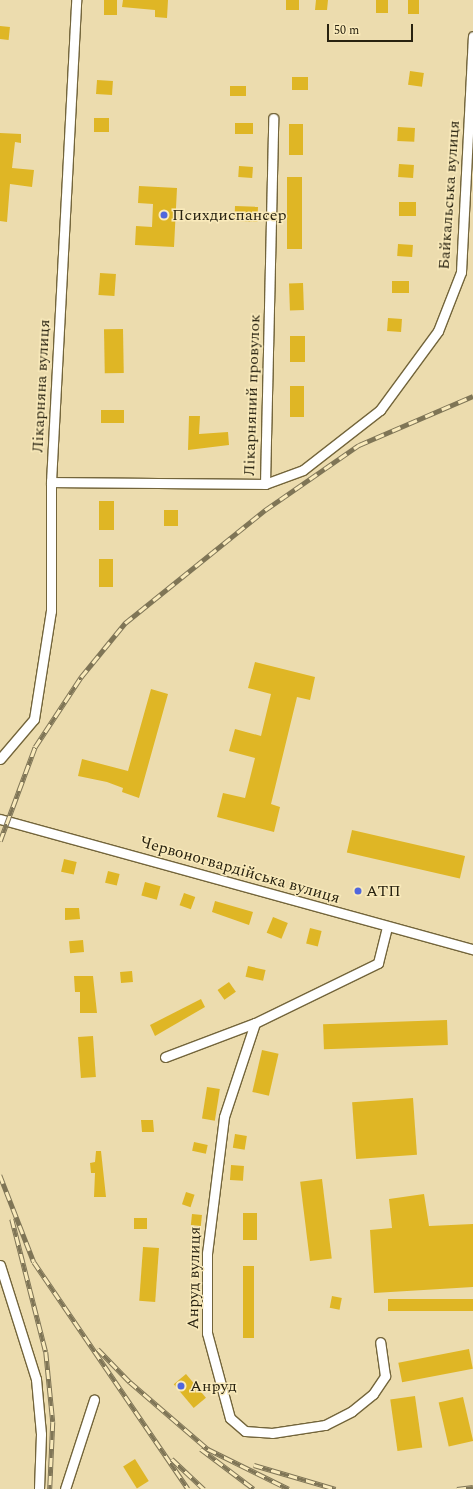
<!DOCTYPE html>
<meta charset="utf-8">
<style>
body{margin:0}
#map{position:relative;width:473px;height:1489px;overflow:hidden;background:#ecdcae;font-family:Spectral,serif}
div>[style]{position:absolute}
.building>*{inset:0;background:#dfb625;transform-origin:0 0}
.roads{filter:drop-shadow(1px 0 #73653b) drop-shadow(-1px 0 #73653b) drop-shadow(0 1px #73653b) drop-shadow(0 -1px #73653b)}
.street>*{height:9px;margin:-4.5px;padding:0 4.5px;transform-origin:4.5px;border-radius:4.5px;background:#fff}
.rail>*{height:4.5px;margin-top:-2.25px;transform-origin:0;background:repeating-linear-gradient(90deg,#f9eabb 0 9px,#7f7556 0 18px);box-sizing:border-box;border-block:1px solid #7f7556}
.dots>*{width:11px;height:11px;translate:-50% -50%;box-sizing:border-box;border:2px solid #f9eabb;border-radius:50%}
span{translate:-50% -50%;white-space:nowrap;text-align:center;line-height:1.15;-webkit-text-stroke:3px #f9eabb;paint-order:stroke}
.street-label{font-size:16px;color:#282210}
.poi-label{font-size:16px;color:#282210}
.left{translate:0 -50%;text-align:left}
.scale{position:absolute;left:327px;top:24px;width:86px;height:18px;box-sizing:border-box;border:2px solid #282210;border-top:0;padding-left:5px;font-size:12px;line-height:14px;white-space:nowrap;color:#282210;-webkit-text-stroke:3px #f9eabb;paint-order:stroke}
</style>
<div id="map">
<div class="building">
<div style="left:104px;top:0;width:13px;height:15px"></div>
<div style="clip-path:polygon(123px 0,168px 0,167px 18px,155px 17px,155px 10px,122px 7px)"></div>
<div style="left:286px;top:0;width:13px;height:10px"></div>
<div style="clip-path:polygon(316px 0,328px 0,327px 10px,315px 10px)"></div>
<div style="left:376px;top:0;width:12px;height:13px"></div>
<div style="left:408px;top:0;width:11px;height:14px"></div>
<div style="left:0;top:26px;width:10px;height:13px;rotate:6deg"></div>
<div style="left:410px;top:71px;width:14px;height:14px;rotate:8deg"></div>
<div style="left:292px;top:77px;width:16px;height:13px"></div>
<div style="left:97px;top:80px;width:16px;height:14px;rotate:4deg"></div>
<div style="left:230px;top:86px;width:16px;height:10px"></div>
<div style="left:94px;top:118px;width:15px;height:14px"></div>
<div style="left:235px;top:123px;width:18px;height:11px"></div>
<div style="left:289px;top:124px;width:14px;height:31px"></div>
<div style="left:398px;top:127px;width:17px;height:14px;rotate:3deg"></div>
<div style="clip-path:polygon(0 133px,21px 134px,21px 143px,15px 142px,12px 168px,34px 170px,32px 187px,10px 184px,7px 222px,0 221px)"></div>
<div style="left:399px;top:164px;width:15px;height:13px;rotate:4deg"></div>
<div style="left:239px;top:166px;width:14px;height:11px;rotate:4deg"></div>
<div style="left:287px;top:177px;width:15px;height:72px"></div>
<div style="clip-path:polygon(139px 186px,177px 188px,174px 247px,135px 245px,136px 226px,152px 227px,153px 204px,138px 203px)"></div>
<div style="left:416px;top:202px;width:14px;height:17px;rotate:90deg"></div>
<div style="left:235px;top:206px;width:23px;height:15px;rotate:2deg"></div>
<div style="left:398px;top:244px;width:15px;height:12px;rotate:4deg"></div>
<div style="left:100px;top:273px;width:16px;height:22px;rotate:4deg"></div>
<div style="left:392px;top:281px;width:17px;height:12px"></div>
<div style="left:303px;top:283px;width:27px;height:14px;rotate:88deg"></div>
<div style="left:388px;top:318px;width:14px;height:13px;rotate:4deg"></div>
<div style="left:123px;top:329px;width:44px;height:19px;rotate:89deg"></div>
<div style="left:290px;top:336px;width:15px;height:26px"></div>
<div style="left:290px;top:386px;width:14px;height:31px"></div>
<div style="left:101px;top:410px;width:23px;height:13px"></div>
<div style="clip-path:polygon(189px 416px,200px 416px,199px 434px,228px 432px,229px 445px,188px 450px)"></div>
<div style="left:99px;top:501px;width:15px;height:29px"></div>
<div style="left:164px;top:510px;width:14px;height:16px"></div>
<div style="left:99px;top:559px;width:14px;height:28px"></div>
<div style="clip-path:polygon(255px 662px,315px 677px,310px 700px,297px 697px,271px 804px,280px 807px,274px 832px,217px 817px,223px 793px,245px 798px,255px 758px,229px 751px,235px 729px,261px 736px,271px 694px,248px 688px)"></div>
<div style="clip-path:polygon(151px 689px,168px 694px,139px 798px,122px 792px,123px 788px,107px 782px,78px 776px,82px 759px,128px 771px)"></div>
<div style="left:352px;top:830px;width:116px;height:23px;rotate:13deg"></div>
<div style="left:64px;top:859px;width:13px;height:13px;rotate:13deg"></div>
<div style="left:108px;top:871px;width:12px;height:12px;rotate:14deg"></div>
<div style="left:145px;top:882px;width:16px;height:14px;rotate:15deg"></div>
<div style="left:184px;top:893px;width:12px;height:13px;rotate:20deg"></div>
<div style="clip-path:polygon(215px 901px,253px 912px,249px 925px,212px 912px)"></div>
<div style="clip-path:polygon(65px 908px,79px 908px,80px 919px,65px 920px)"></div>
<div style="left:273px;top:917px;width:16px;height:17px;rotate:22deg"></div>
<div style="left:310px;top:928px;width:12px;height:16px;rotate:14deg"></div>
<div style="left:83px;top:940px;width:12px;height:14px;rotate:85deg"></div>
<div style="left:248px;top:966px;width:18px;height:11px;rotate:13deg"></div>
<div style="left:132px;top:971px;width:11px;height:12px;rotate:85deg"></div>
<div style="clip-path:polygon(74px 976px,93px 976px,97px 1013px,80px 1013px,80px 992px,75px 992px)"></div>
<div style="left:229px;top:982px;width:12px;height:14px;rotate:55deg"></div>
<div style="clip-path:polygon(201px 999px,205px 1007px,155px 1036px,150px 1025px)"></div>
<div style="left:447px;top:1020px;width:25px;height:124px;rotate:88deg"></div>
<div style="left:93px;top:1036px;width:41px;height:15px;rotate:86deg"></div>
<div style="left:262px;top:1050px;width:17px;height:43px;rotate:13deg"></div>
<div style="left:207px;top:1087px;width:13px;height:32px;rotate:9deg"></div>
<div style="left:413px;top:1098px;width:57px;height:61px;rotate:86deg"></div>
<div style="clip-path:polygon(141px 1120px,153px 1120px,154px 1132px,142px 1132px)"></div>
<div style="left:235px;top:1134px;width:12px;height:14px;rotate:9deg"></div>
<div style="left:194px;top:1142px;width:14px;height:9px;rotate:12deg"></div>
<div style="clip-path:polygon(96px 1151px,101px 1151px,106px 1197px,94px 1197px,95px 1173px,91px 1173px,90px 1163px,95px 1162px)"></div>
<div style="left:231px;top:1165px;width:13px;height:15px;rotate:4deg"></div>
<div style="left:322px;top:1179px;width:80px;height:22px;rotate:83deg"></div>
<div style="left:186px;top:1192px;width:9px;height:13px;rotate:18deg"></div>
<div style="clip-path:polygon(424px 1194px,429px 1226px,473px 1224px,473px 1287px,374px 1293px,370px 1230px,392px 1228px,389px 1199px)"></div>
<div style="left:243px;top:1213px;width:14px;height:27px"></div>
<div style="left:192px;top:1214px;width:10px;height:11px;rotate:6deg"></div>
<div style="left:147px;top:1218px;width:11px;height:13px;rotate:90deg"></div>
<div style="left:143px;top:1247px;width:16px;height:54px;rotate:4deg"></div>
<div style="left:243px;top:1266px;width:11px;height:72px"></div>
<div style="left:332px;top:1296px;width:10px;height:12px;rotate:11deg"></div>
<div style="left:473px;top:1299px;width:12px;height:85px;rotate:90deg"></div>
<div style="left:469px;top:1349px;width:20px;height:72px;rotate:79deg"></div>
<div style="left:186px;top:1374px;width:31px;height:16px;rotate:50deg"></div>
<div style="left:415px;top:1396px;width:52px;height:25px;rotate:82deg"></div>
<div style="left:463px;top:1397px;width:45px;height:25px;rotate:77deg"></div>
<div style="left:135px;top:1459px;width:26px;height:14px;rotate:58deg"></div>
</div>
<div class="roads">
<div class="street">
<div style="left:51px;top:482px;width:214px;rotate:0.5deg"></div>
<div style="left:265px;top:484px;width:366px;rotate:-88.7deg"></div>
<div style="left:265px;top:484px;width:40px;rotate:-20.2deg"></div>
<div style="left:303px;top:470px;width:98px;rotate:-37.9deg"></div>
<div style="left:380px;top:410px;width:98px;rotate:-53.7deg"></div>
<div style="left:438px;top:331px;width:63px;rotate:-68.7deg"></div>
<div style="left:461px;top:272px;width:236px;rotate:-87.1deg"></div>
<div style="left:0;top:759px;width:52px;rotate:-49.6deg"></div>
<div style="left:34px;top:719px;width:109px;rotate:-81.1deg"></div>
<div style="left:51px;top:611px;width:129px;rotate:-90deg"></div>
<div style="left:51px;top:482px;width:483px;rotate:-87deg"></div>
<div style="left:0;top:819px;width:491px;rotate:15.4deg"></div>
<div style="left:255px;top:1023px;width:99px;rotate:108.3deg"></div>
<div style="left:224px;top:1117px;width:137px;rotate:97.1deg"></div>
<div style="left:207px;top:1253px;width:80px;rotate:90deg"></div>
<div style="left:207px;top:1333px;width:88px;rotate:74.9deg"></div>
<div style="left:230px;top:1418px;width:20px;rotate:41deg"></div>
<div style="left:245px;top:1431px;width:27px;rotate:4deg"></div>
<div style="left:272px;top:1433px;width:54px;rotate:-8.6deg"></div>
<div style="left:325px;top:1425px;width:30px;rotate:-27deg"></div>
<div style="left:352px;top:1411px;width:27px;rotate:-39deg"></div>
<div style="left:373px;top:1394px;width:22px;rotate:-56deg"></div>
<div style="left:385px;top:1376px;width:34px;rotate:-98deg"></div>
<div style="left:165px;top:1057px;width:96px;rotate:-20.7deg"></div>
<div style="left:255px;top:1023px;width:137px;rotate:-26deg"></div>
<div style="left:378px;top:963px;width:37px;rotate:-76deg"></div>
<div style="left:0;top:1265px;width:120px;rotate:72.5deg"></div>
<div style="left:36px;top:1379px;width:55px;rotate:84.8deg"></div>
<div style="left:41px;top:1434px;width:55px;rotate:92.1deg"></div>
<div style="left:65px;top:1489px;width:94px;rotate:-72deg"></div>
</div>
</div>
<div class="rail">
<div style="left:0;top:841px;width:100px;rotate:-69.6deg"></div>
<div style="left:35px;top:747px;width:84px;rotate:-56.7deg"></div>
<div style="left:81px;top:677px;width:70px;rotate:-50.8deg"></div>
<div style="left:125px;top:623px;width:180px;rotate:-38.9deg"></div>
<div style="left:265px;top:510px;width:114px;rotate:-34.7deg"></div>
<div style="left:359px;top:445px;width:124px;rotate:-23.3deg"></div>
<div style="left:0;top:1175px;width:93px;rotate:68.7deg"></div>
<div style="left:34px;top:1262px;width:274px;rotate:55.8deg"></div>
<div style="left:12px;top:1219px;width:137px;rotate:75.7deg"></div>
<div style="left:46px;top:1352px;width:70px;rotate:84.3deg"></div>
<div style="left:53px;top:1422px;width:67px;rotate:92.6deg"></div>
<div style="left:98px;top:1349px;width:46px;rotate:45.9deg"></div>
<div style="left:130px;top:1382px;width:103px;rotate:40.7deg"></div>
<div style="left:208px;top:1449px;width:90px;rotate:26.3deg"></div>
<div style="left:201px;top:1449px;width:66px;rotate:37deg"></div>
<div style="left:172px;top:1459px;width:44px;rotate:43.2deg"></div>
<div style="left:254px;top:1465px;width:85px;rotate:16.3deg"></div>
<div style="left:457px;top:1489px;width:16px;rotate:-7deg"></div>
</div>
<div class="dots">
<div style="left:164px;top:215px;background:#5167dd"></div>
<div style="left:358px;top:891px;background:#5167dd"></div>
<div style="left:181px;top:1386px;background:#5167dd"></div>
</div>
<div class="street-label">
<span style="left:449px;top:195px;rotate:-86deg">Байкальська вулиця</span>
<span style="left:41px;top:386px;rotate:-87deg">Лікарняна вулиця</span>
<span style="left:252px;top:395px;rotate:-88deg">Лікарняний провулок</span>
<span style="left:240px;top:870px;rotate:16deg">Червоногвардійська вулиця</span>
<span style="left:194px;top:1278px;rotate:-89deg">Анруд вулиця</span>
</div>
<div class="poi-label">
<span class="left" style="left:172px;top:215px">Психдиспансер</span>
<span class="left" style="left:366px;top:891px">АТП</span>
<span class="left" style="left:190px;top:1386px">Анруд</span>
</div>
<div class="scale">50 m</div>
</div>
